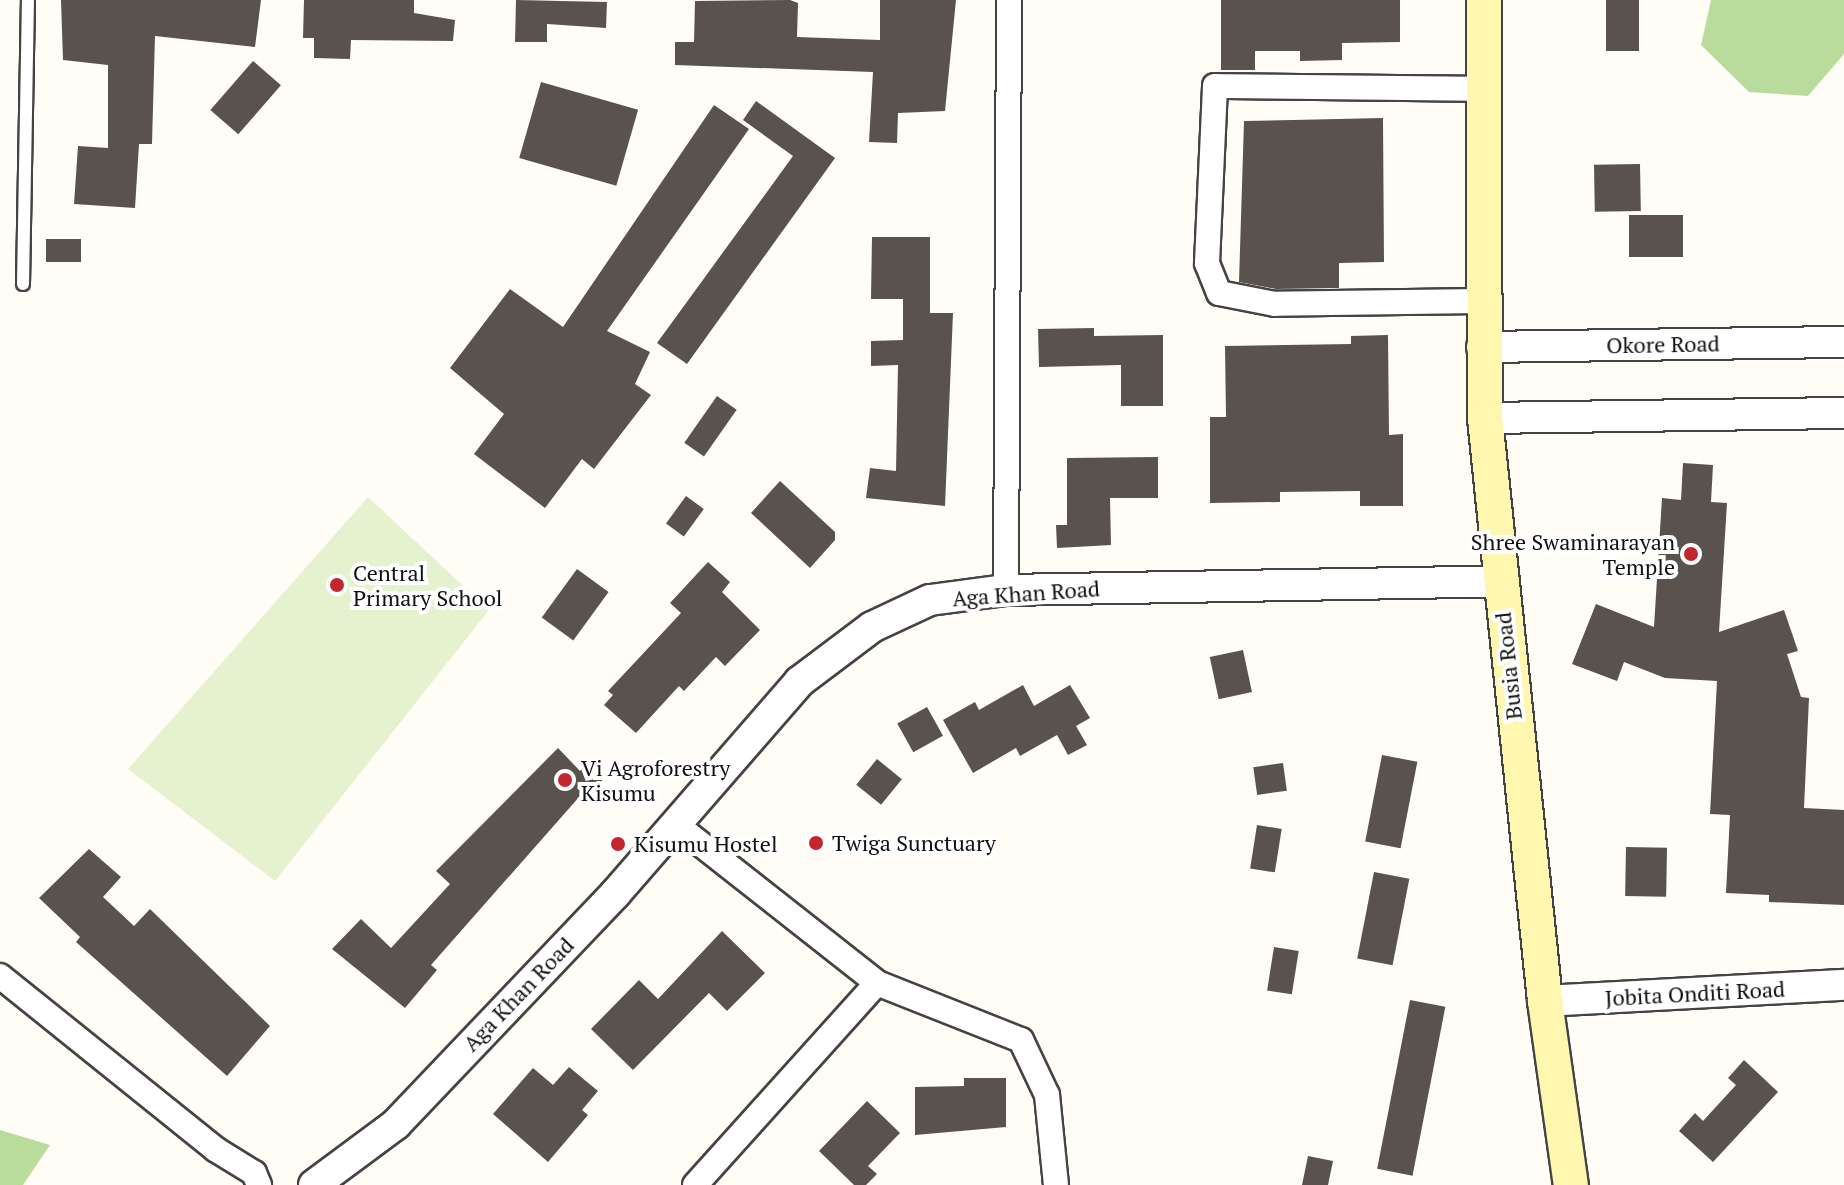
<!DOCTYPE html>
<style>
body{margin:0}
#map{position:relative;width:1844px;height:1185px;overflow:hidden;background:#fffdf5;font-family:"PT Serif",serif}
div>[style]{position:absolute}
.forest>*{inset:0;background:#b9dc9c}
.pitch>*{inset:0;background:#e6f2cf}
.building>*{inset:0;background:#5a524d;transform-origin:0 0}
.roads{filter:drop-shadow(2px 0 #444) drop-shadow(-2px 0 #444) drop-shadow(0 2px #444) drop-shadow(0 -2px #444)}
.service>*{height:12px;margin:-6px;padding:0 6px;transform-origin:6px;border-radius:6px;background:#fff}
.minor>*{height:24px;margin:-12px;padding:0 12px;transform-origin:12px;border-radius:12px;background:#fff}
.tertiary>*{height:30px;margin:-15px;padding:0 15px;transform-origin:15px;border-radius:15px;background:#fff}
.secondary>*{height:34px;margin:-17px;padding:0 17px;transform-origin:17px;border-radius:17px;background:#fff6b0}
.dots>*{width:22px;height:22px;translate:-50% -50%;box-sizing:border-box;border:4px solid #fff;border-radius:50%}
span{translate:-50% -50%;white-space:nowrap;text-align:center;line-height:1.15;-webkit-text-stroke:8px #fff;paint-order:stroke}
.street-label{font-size:22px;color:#111}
.poi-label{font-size:22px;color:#111}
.right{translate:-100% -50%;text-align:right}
.left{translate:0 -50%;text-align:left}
</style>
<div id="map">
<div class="forest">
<div style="clip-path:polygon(1711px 0,1844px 0,1844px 54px,1808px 96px,1749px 92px,1701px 45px)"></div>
<div style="clip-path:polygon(0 1130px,50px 1145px,23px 1185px,0 1185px)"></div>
</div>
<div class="pitch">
<div style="clip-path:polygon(368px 497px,489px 610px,275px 881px,128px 769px)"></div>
</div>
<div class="building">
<div style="clip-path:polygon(61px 0,261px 0,255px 47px,155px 36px,152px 144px,139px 144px,135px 208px,74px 204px,78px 146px,108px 148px,108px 65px,63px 60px)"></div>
<div style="clip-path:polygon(304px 0,414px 0,414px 13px,455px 20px,453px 41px,351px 40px,350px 59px,314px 58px,314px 38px,303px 38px)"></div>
<div style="clip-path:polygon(516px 0,607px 2px,606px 28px,547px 24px,547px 42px,515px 42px)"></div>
<div style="clip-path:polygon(790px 0,798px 3px,797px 37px,880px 40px,880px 0,956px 0,945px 111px,898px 113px,897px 143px,869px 142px,873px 72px,675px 65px,675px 42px,694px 42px,695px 1px)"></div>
<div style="clip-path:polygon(1221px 0,1400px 0,1400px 42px,1342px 43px,1342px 60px,1300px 61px,1300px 51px,1255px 51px,1255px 70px,1221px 70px)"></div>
<div style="left:1606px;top:0;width:33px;height:51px"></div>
<div style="left:253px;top:61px;width:37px;height:65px;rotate:41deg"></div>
<div style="left:541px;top:82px;width:101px;height:79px;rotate:16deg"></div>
<div style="clip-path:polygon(756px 101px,835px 158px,687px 364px,657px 343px,793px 156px,743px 120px)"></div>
<div style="clip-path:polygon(714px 105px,749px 129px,607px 331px,650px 352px,635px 384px,651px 395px,594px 469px,582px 459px,545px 508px,474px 454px,504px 414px,450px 368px,510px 289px,563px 327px)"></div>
<div style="clip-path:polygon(1383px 118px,1384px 262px,1339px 263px,1339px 288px,1276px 289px,1239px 282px,1244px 121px)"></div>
<div style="left:1640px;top:164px;width:47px;height:46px;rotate:89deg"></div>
<div style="left:1629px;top:215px;width:54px;height:42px"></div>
<div style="clip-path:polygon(872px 237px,930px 237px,930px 313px,953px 313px,945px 506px,866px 498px,870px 468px,896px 471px,898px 365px,871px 366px,871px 341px,903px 340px,903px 299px,871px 299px)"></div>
<div style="left:46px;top:239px;width:35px;height:23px"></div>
<div style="clip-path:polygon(1094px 328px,1094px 336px,1163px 335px,1163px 406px,1121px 406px,1121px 365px,1039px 367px,1038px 329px)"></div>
<div style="clip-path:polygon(1388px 335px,1389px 435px,1403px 434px,1403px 506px,1360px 506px,1360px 491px,1280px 492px,1280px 502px,1210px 503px,1210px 417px,1226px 417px,1225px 346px,1351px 344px,1351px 336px)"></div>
<div style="left:717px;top:396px;width:24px;height:57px;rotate:35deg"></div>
<div style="clip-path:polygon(1158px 457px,1158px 498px,1110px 498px,1111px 545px,1057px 548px,1056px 525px,1067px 525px,1067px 458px)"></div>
<div style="clip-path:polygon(1683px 463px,1713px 465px,1711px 502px,1727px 503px,1719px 632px,1784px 610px,1798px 651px,1787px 654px,1801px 697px,1809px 698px,1804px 808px,1844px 810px,1844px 905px,1769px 902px,1769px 895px,1726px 893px,1730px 815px,1710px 814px,1717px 681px,1665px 678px,1624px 662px,1617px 681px,1572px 664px,1596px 604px,1654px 627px,1662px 498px,1681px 500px)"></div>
<div style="clip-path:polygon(780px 481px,835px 532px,835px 540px,810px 568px,751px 513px)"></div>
<div style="left:686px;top:496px;width:22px;height:34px;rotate:36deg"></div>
<div style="clip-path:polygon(708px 562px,730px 582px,722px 592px,760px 630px,725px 666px,716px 657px,684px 691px,679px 686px,636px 733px,604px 705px,613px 695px,608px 691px,681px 613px,670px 603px)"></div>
<div style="left:577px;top:569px;width:39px;height:60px;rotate:36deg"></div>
<div style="left:1243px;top:650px;width:43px;height:34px;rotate:78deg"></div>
<div style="clip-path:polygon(1023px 685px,1034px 706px,1070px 685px,1090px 718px,1076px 726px,1087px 745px,1068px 755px,1057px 735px,1020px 756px,1016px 748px,973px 773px,943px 720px,975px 702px,979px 710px)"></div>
<div style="left:927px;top:707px;width:33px;height:34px;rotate:61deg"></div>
<div style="clip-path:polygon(558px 748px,580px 771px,588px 761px,606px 776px,592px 792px,587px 788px,431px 965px,437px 970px,405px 1008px,332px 949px,361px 919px,391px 948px,450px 884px,436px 871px)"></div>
<div style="left:1382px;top:755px;width:36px;height:88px;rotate:11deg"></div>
<div style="left:877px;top:759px;width:32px;height:33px;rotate:39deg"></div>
<div style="left:1283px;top:763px;width:28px;height:30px;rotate:82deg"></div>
<div style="left:1257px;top:825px;width:25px;height:44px;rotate:9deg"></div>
<div style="left:1626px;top:847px;width:41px;height:49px;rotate:1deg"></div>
<div style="clip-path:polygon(89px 849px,121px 877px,103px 897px,134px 926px,150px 909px,270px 1026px,227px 1076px,76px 942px,80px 937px,39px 898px)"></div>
<div style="left:1374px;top:872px;width:36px;height:88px;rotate:11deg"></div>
<div style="clip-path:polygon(722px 931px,765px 973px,727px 1011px,709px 993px,633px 1070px,591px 1029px,639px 980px,658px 999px)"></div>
<div style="left:1274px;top:947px;width:25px;height:44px;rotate:9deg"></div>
<div style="left:1410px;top:1000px;width:36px;height:172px;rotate:11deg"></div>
<div style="clip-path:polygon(1744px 1060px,1778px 1092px,1713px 1162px,1679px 1131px,1695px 1113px,1703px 1121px,1736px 1085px,1728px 1078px)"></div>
<div style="clip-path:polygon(569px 1067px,598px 1091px,582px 1110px,588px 1115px,548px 1162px,493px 1114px,533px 1068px,553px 1085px)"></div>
<div style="clip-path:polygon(964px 1078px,1006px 1078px,1006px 1127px,915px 1135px,915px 1087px,964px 1086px)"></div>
<div style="clip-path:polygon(867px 1101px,900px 1133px,868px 1166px,877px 1174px,866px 1185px,854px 1185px,819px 1151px)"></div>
<div style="clip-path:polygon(1308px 1156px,1333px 1161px,1328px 1185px,1302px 1185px)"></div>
</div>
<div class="roads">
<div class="service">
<div style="left:23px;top:284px;width:284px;rotate:-89deg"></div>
</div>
<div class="minor">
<div style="left:1480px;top:301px;width:205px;rotate:179.2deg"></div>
<div style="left:1275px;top:304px;width:57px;rotate:-168.9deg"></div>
<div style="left:1219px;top:293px;width:32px;rotate:-112deg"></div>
<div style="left:1207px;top:263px;width:177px;rotate:-87.4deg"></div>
<div style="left:1215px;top:86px;width:268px;rotate:0.6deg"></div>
<div style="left:1006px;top:590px;width:590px;rotate:-89.71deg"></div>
<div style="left:674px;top:823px;width:258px;rotate:38.2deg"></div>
<div style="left:877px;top:983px;width:272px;rotate:132deg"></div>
<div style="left:0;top:976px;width:276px;rotate:38.8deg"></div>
<div style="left:215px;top:1149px;width:46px;rotate:31.6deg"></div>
<div style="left:254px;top:1173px;width:13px;rotate:67deg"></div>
<div style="left:877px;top:983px;width:155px;rotate:21.6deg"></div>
<div style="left:1021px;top:1040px;width:61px;rotate:64.7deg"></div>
<div style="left:1047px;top:1095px;width:90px;rotate:84.3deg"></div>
</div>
<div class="tertiary">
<div style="left:1482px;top:347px;width:362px;rotate:-0.8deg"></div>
<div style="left:1485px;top:418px;width:359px;rotate:-0.8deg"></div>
<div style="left:1545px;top:1001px;width:299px;rotate:-3.1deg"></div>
<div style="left:314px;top:1185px;width:102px;rotate:-36.6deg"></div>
<div style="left:396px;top:1124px;width:318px;rotate:-46.4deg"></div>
<div style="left:615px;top:894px;width:281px;rotate:-49deg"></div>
<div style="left:799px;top:682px;width:91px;rotate:-37deg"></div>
<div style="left:872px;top:627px;width:64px;rotate:-25deg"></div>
<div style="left:930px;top:600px;width:77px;rotate:-7.5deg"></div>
<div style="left:1006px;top:590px;width:492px;rotate:-1deg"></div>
</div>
<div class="secondary">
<div style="left:1484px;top:0;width:418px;rotate:89.9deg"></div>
<div style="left:1485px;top:418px;width:586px;rotate:84.12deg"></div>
<div style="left:1545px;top:1001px;width:186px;rotate:82deg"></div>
</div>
</div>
<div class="dots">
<div style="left:1691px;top:554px;background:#c4262e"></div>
<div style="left:337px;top:585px;background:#c4262e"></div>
<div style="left:565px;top:780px;background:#c4262e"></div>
<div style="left:816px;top:843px;background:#c4262e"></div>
<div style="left:618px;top:844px;background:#c4262e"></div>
</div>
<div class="street-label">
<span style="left:1663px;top:344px;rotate:-1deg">Okore Road</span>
<span style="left:1026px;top:593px;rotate:-4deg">Aga Khan Road</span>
<span style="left:1508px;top:666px;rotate:-96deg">Busia Road</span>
<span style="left:1695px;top:993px;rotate:-3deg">Jobita Onditi Road</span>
<span style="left:518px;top:994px;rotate:-46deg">Aga Khan Road</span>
</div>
<div class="poi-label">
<span class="right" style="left:1675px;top:554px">Shree Swaminarayan<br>Temple</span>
<span class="left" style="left:353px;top:585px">Central<br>Primary School</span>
<span class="left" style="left:581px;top:780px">Vi Agroforestry<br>Kisumu</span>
<span class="left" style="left:832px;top:843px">Twiga Sunctuary</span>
<span class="left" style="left:634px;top:844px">Kisumu Hostel</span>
</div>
</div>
